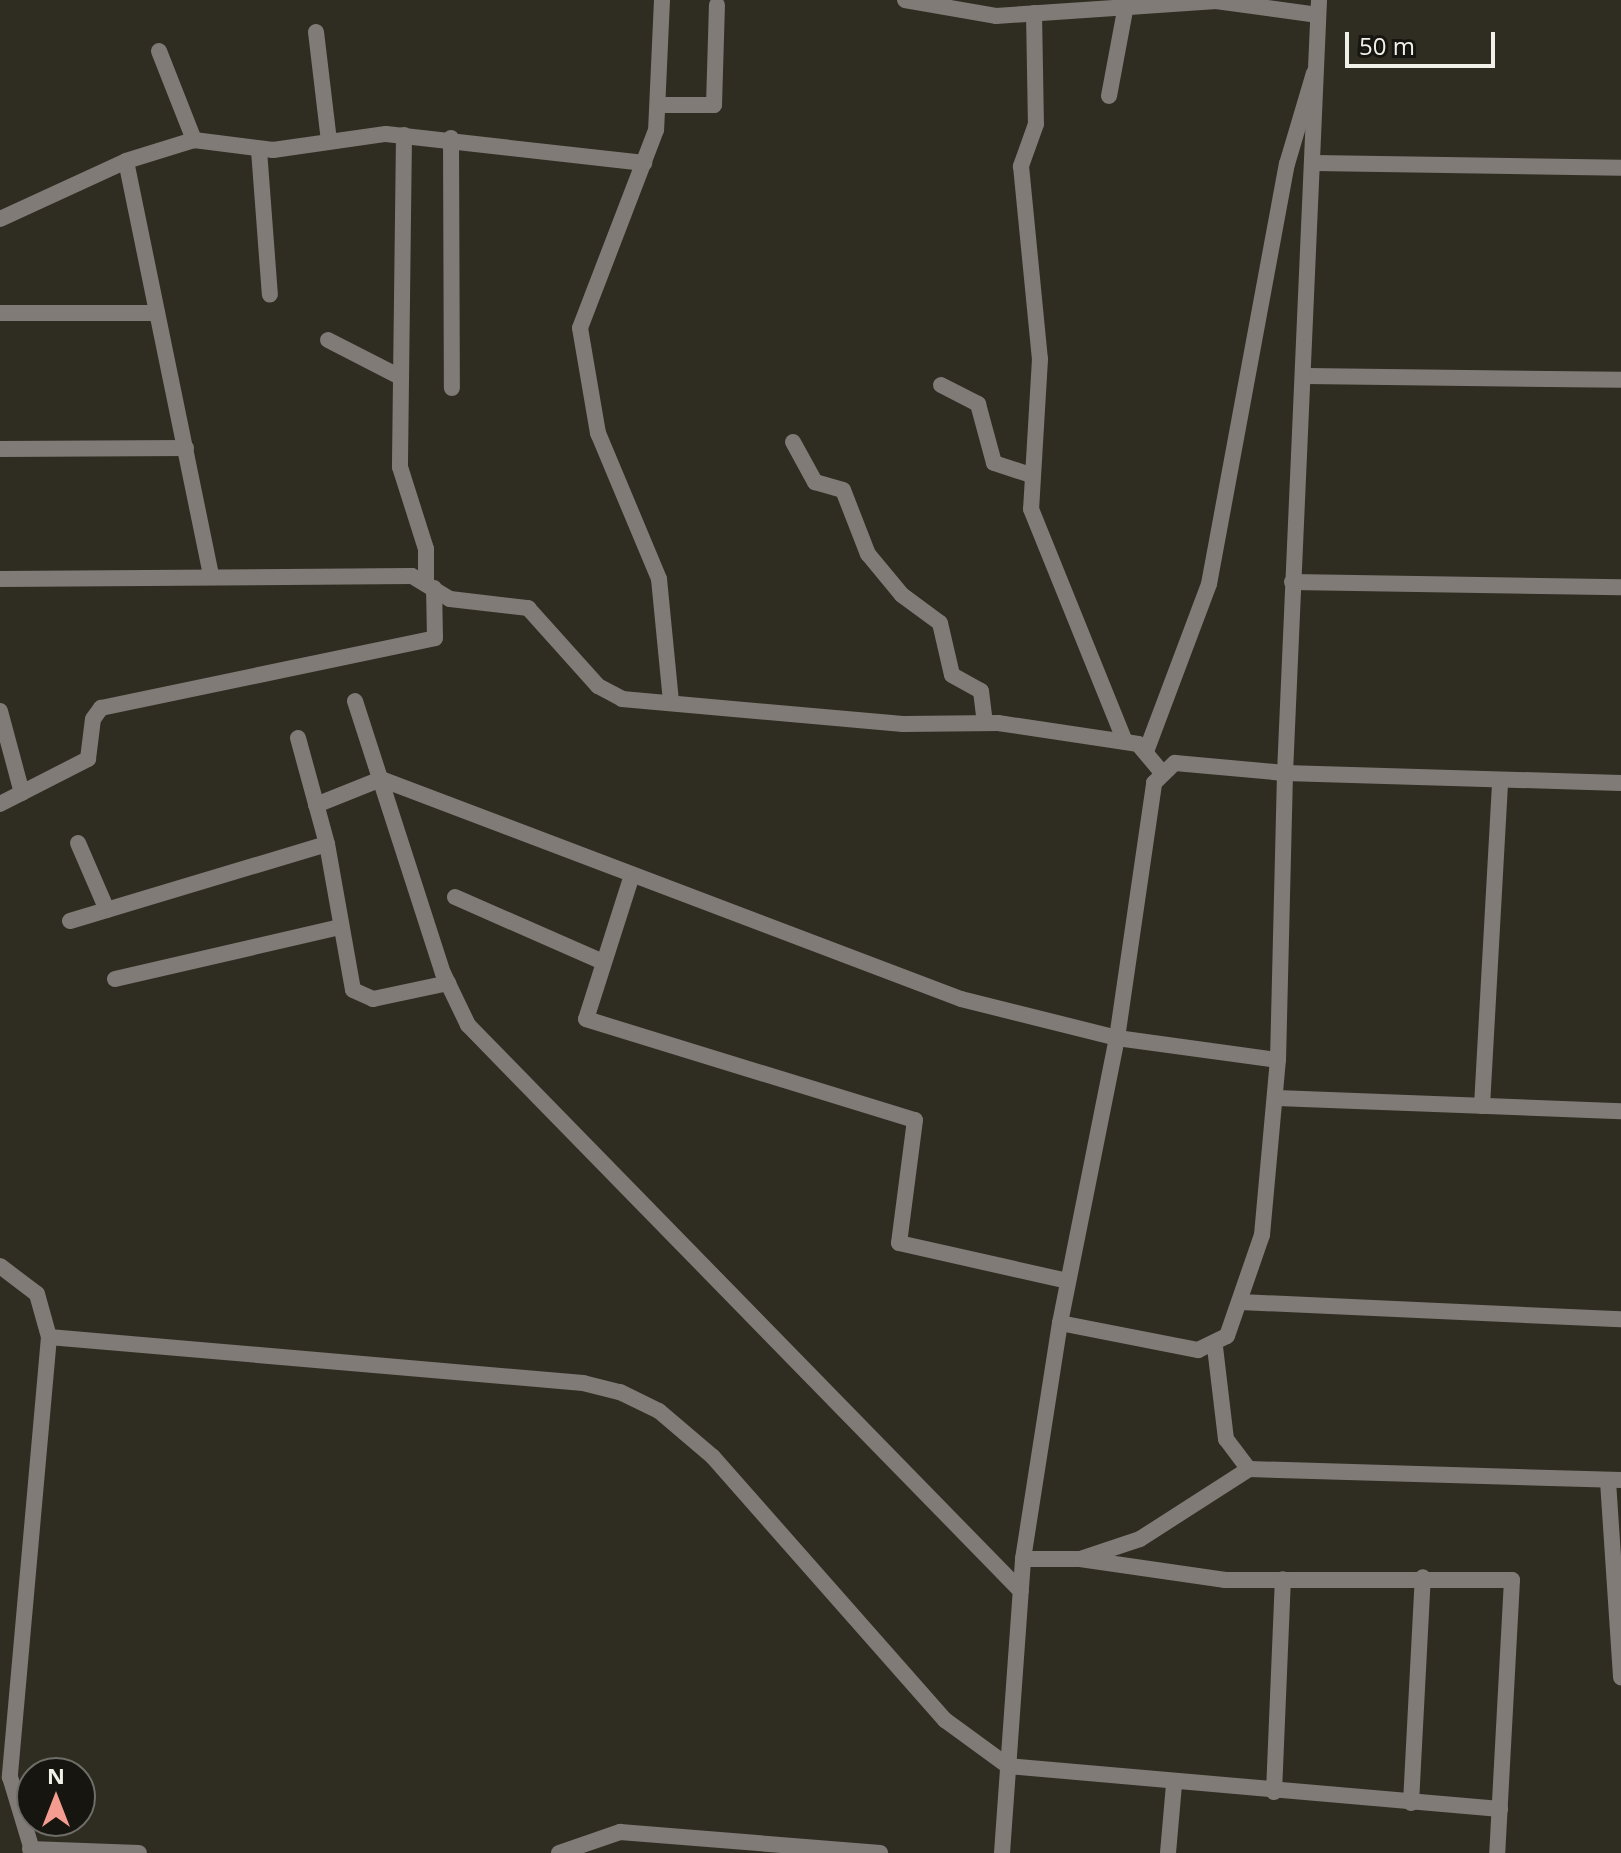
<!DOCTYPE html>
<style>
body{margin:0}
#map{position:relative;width:1621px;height:1853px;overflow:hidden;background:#2f2d22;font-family:"Open Sans",sans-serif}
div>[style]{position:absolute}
.minor>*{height:16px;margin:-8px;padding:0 8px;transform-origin:8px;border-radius:8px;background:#807b77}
.tertiary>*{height:16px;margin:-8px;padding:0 8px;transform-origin:8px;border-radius:8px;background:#807b77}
span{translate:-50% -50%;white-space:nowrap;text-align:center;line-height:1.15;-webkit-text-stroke:8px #161510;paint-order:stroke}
.north{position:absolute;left:16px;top:1757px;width:80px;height:80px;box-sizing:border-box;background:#161510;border:2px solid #6e6d67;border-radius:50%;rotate:0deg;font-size:22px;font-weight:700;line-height:32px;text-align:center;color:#f1f0e9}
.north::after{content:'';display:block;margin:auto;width:28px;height:36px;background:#f59c90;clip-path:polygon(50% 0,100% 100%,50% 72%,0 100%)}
.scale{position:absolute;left:1345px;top:32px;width:150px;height:36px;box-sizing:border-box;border:4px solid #f1f0e9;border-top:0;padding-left:10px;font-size:24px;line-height:28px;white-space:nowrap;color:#f1f0e9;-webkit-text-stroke:6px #161510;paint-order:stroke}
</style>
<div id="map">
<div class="minor">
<div style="left:662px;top:0;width:130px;rotate:92.6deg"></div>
<div style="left:656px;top:130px;width:212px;rotate:111deg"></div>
<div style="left:580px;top:328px;width:107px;rotate:80.3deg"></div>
<div style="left:598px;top:433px;width:158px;rotate:67.3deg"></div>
<div style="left:659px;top:579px;width:124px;rotate:84.4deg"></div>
<div style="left:1034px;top:13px;width:111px;rotate:89deg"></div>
<div style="left:1036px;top:124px;width:45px;rotate:109.7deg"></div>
<div style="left:1021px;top:166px;width:194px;rotate:84.4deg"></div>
<div style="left:1040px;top:359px;width:150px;rotate:93.4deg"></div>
<div style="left:1031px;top:509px;width:251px;rotate:68deg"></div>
<div style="left:316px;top:32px;width:110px;rotate:83.2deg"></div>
<div style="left:159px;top:51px;width:96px;rotate:68.5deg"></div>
<div style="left:1109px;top:96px;width:93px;rotate:-79.4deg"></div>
<div style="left:659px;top:105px;width:55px"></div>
<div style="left:714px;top:105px;width:100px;rotate:-88.3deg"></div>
<div style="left:404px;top:135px;width:332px;rotate:90.7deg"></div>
<div style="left:400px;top:467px;width:86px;rotate:72.4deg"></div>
<div style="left:426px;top:549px;width:33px;rotate:90deg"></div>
<div style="left:451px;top:138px;width:250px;rotate:89.8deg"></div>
<div style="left:259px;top:150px;width:145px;rotate:85.7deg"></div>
<div style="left:126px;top:161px;width:424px;rotate:78.4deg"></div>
<div style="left:1315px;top:163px;width:306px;rotate:0.9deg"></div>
<div style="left:0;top:219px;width:139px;rotate:-24.7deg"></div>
<div style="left:126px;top:161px;width:71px;rotate:-17.2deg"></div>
<div style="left:194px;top:140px;width:80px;rotate:7.2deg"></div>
<div style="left:273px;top:150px;width:114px;rotate:-8.1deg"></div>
<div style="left:386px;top:134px;width:260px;rotate:6.4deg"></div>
<div style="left:0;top:313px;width:157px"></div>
<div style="left:328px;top:340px;width:76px;rotate:27.2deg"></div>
<div style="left:1306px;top:376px;width:315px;rotate:0.7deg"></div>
<div style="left:941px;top:385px;width:42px;rotate:27.2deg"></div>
<div style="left:978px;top:404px;width:61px;rotate:74.8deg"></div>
<div style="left:994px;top:463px;width:38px;rotate:18deg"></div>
<div style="left:793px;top:442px;width:46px;rotate:61.2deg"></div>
<div style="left:815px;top:482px;width:29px;rotate:16deg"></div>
<div style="left:843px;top:490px;width:69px;rotate:68.7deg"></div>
<div style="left:868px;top:554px;width:53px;rotate:50.3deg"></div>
<div style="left:902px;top:595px;width:47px;rotate:36.4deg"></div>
<div style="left:940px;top:623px;width:53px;rotate:77deg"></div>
<div style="left:952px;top:675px;width:33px;rotate:29deg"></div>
<div style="left:981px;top:691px;width:31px;rotate:83deg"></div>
<div style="left:0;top:449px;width:186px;rotate:-0.3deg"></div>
<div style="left:0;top:579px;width:412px;rotate:-0.4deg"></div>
<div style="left:412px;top:576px;width:44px;rotate:31.2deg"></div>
<div style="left:450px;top:599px;width:79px;rotate:6.6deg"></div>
<div style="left:528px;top:608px;width:105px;rotate:48.1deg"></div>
<div style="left:598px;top:686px;width:27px;rotate:28deg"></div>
<div style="left:622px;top:699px;width:282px;rotate:5.1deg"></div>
<div style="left:903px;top:724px;width:95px;rotate:-0.6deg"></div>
<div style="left:998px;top:723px;width:142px;rotate:8.5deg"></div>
<div style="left:1138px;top:744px;width:34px;rotate:50deg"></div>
<div style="left:1292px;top:582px;width:329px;rotate:0.9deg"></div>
<div style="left:355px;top:701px;width:286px;rotate:72.1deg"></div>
<div style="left:443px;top:973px;width:58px;rotate:64.3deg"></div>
<div style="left:468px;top:1025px;width:791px;rotate:45.67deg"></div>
<div style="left:0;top:711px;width:85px;rotate:75deg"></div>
<div style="left:298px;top:738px;width:110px;rotate:74.7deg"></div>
<div style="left:327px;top:844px;width:148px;rotate:79.9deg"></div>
<div style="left:353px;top:990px;width:22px;rotate:24deg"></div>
<div style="left:373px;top:999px;width:77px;rotate:-12deg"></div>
<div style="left:1147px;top:749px;width:176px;rotate:-69.4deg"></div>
<div style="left:1209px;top:584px;width:427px;rotate:-79.5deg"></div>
<div style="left:1287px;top:164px;width:95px;rotate:-73.5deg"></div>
<div style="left:0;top:804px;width:99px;rotate:-27.1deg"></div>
<div style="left:88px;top:759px;width:40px;rotate:-82.9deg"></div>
<div style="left:93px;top:719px;width:14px;rotate:-54deg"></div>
<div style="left:101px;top:708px;width:341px;rotate:-11.8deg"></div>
<div style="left:435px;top:638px;width:50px;rotate:-91.1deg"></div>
<div style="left:316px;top:805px;width:70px;rotate:-21.8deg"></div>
<div style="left:381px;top:779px;width:620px;rotate:20.77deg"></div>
<div style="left:961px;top:999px;width:161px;rotate:14deg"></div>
<div style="left:1117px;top:1038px;width:162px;rotate:7.8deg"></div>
<div style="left:1278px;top:1060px;width:287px;rotate:-88.6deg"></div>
<div style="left:1285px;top:773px;width:336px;rotate:1.7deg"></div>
<div style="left:78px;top:843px;width:73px;rotate:66.6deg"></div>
<div style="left:632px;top:875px;width:151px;rotate:107.7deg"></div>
<div style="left:586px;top:1019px;width:344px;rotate:17.1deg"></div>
<div style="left:915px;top:1120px;width:124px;rotate:97.4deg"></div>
<div style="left:899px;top:1243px;width:173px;rotate:12.7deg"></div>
<div style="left:455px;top:897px;width:162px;rotate:23.7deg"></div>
<div style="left:70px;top:921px;width:268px;rotate:-16.7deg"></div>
<div style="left:115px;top:979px;width:232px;rotate:-13deg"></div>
<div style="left:1277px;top:1098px;width:344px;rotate:2.2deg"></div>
<div style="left:1482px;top:1106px;width:324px;rotate:-86.8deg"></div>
<div style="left:0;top:1266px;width:46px;rotate:37.1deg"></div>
<div style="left:37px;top:1294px;width:45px;rotate:74.4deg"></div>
<div style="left:49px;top:1337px;width:442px;rotate:95.1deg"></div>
<div style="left:10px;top:1777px;width:79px;rotate:73.2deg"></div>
<div style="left:1240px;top:1302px;width:381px;rotate:2.6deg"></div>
<div style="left:1060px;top:1323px;width:141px;rotate:11.1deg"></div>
<div style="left:1198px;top:1350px;width:32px;rotate:-26deg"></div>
<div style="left:1227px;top:1336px;width:107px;rotate:-70.9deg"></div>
<div style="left:1262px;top:1235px;width:176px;rotate:-84.8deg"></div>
<div style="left:49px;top:1337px;width:536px;rotate:4.92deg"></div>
<div style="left:583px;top:1383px;width:38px;rotate:14deg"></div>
<div style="left:620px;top:1392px;width:43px;rotate:26deg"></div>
<div style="left:659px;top:1411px;width:71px;rotate:40.4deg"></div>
<div style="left:713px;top:1457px;width:351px;rotate:48.6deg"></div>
<div style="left:945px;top:1720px;width:78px;rotate:36.1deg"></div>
<div style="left:1008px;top:1766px;width:494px;rotate:5deg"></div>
<div style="left:1215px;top:1347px;width:93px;rotate:83.2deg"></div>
<div style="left:1226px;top:1439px;width:38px;rotate:53deg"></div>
<div style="left:1249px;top:1469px;width:372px;rotate:1.7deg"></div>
<div style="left:1608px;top:1481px;width:197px;rotate:86.2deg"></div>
<div style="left:1023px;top:1559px;width:57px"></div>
<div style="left:1080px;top:1559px;width:63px;rotate:-18.4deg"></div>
<div style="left:1140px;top:1539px;width:130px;rotate:-32.7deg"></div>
<div style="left:1080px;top:1559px;width:147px;rotate:8.2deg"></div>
<div style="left:1225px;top:1580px;width:287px"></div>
<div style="left:1512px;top:1580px;width:273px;rotate:93.1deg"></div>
<div style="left:1274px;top:1792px;width:213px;rotate:-87.6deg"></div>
<div style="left:1411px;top:1803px;width:226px;rotate:-87deg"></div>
<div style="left:30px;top:1849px;width:109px;rotate:2.1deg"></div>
<div style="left:559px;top:1853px;width:65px;rotate:-19deg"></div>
<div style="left:620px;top:1832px;width:261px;rotate:4.6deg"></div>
<div style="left:1168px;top:1853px;width:69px;rotate:-85deg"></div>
</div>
<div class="tertiary">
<div style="left:905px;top:0;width:92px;rotate:10deg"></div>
<div style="left:996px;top:16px;width:221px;rotate:-3.9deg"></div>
<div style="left:1216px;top:1px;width:103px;rotate:7.8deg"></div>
<div style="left:1002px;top:1853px;width:295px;rotate:-85.9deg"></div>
<div style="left:1023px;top:1559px;width:239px;rotate:-81.1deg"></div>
<div style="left:1060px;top:1323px;width:291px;rotate:-78.7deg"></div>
<div style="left:1117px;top:1038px;width:258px;rotate:-81.7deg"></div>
<div style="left:1154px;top:783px;width:29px;rotate:-44deg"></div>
<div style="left:1175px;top:763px;width:110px;rotate:5.2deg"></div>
<div style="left:1285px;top:773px;width:774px;rotate:-87.48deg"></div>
</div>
<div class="north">N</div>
<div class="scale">50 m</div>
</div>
